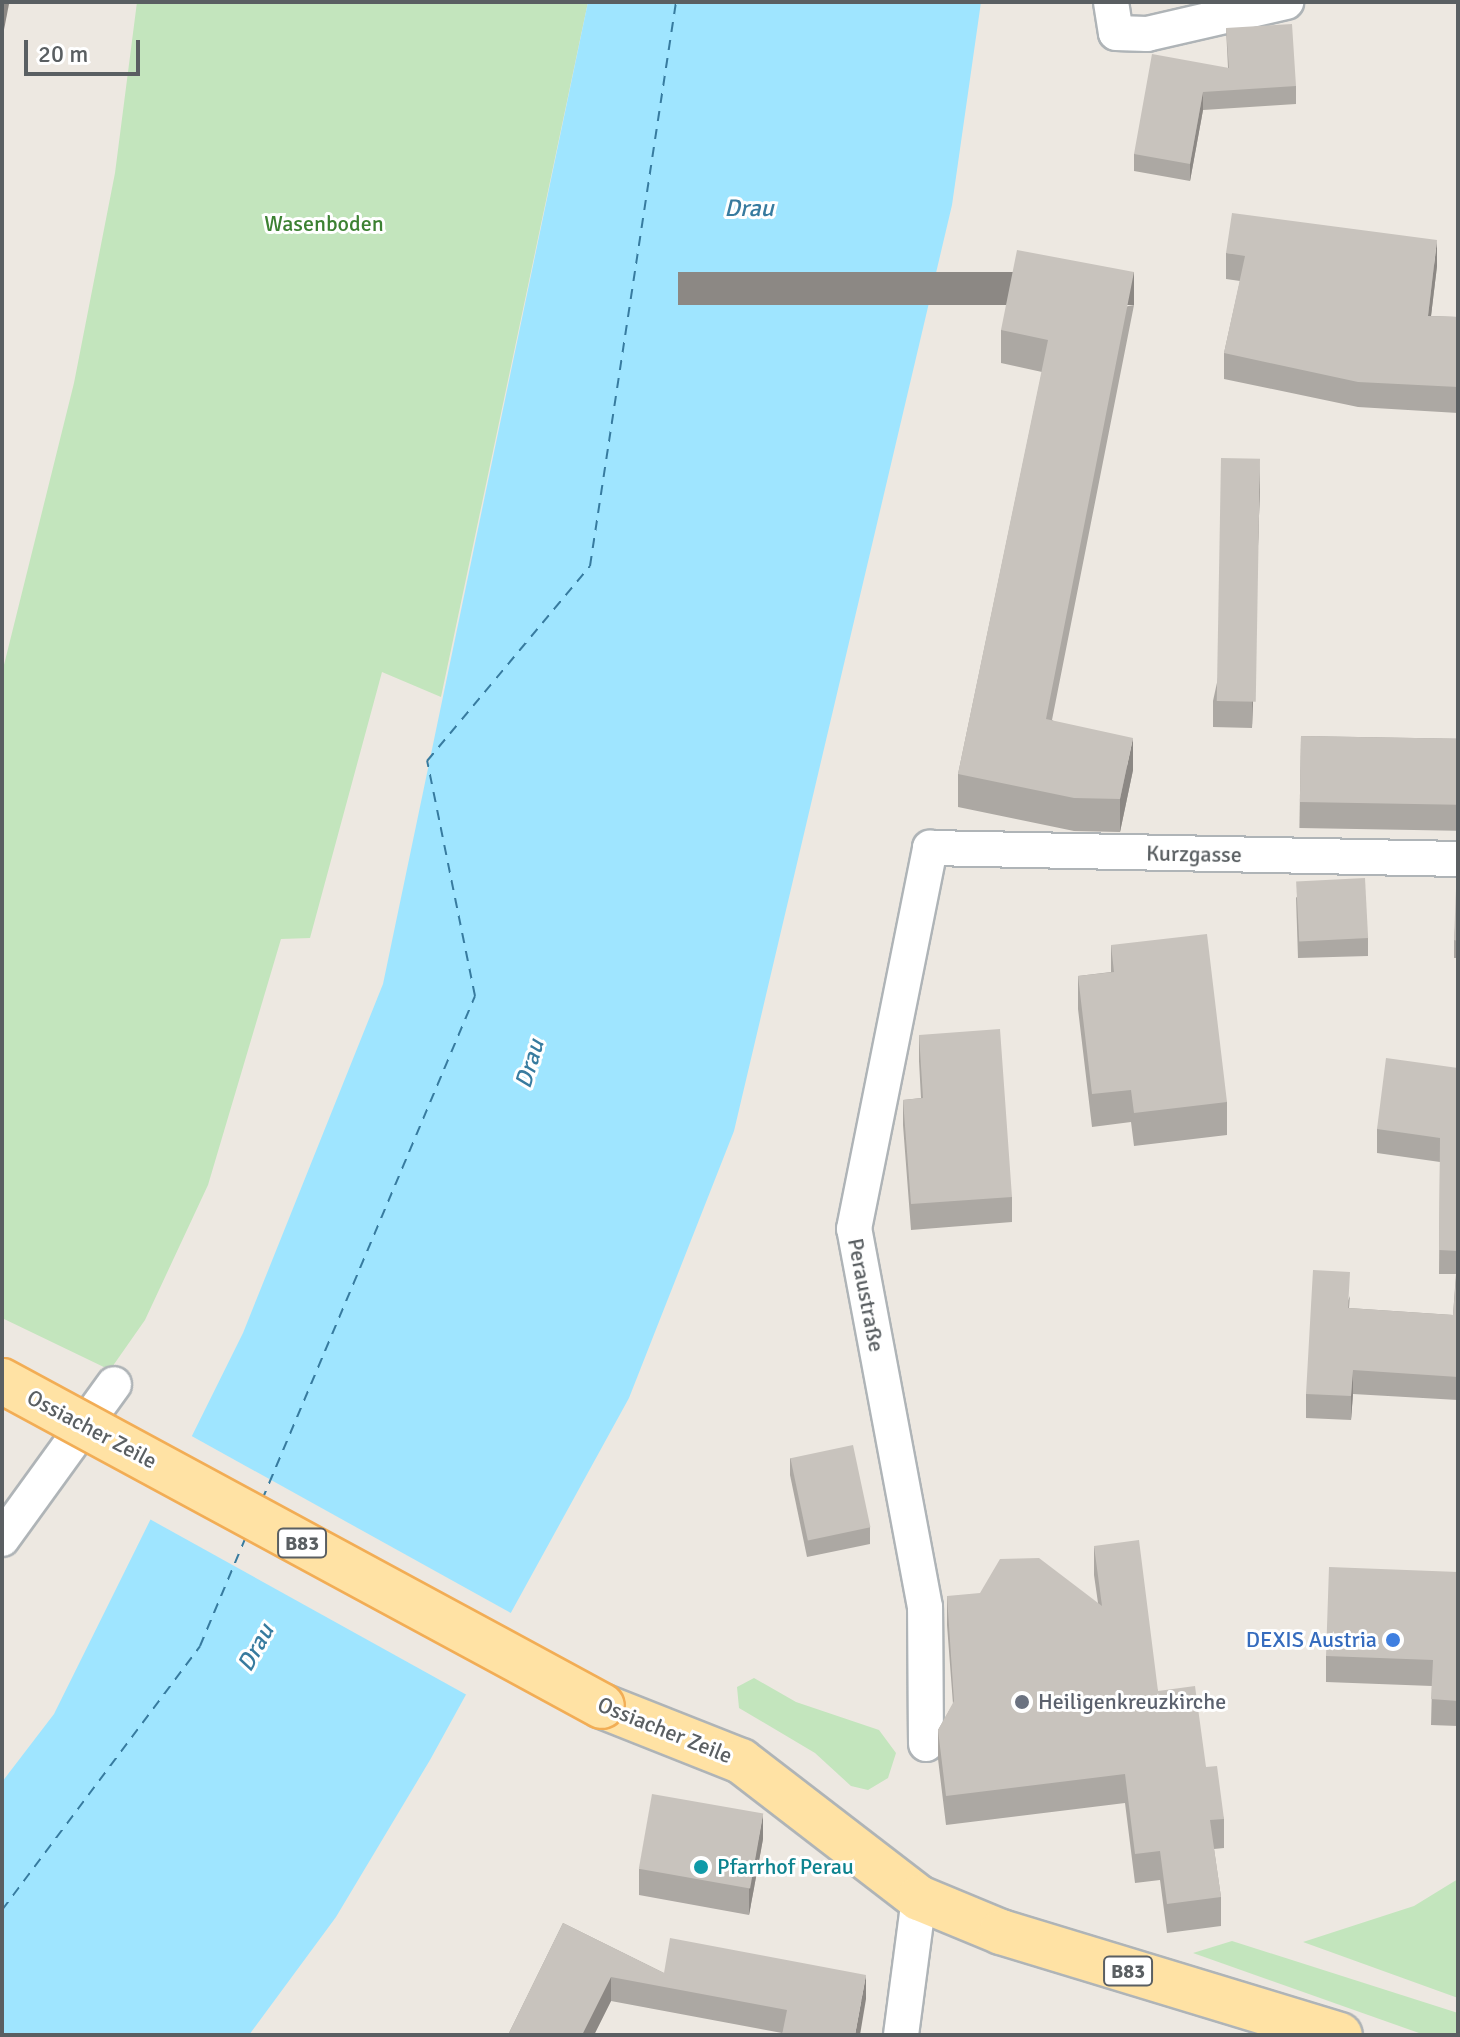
<!DOCTYPE html>
<meta charset="utf-8">
<style>
body{margin:0}
#map{position:relative;width:1460px;height:2037px;overflow:hidden;background:#ede8e1;font-family:Signika,sans-serif}
div>[style]{position:absolute}
.green>*{inset:0;background:#c3e5bd}
.water>*{inset:0;background:#9fe5ff}
.pier>*{inset:0;background:#ede8e1;transform-origin:0 0}
.ferry>*{height:2px;margin-top:-1px;transform-origin:0;background:repeating-linear-gradient(90deg,#377b9f 0 10px,transparent 0 18px)}
.roads{filter:drop-shadow(2px 0 #afb4b7) drop-shadow(-2px 0 #afb4b7) drop-shadow(0 2px #afb4b7) drop-shadow(0 -2px #afb4b7)}
.street>*{height:34px;margin:-17px;padding:0 17px;transform-origin:17px;border-radius:17px;background:#fff}
.primary>*{height:44px;margin:-22px;padding:0 22px;transform-origin:22px;border-radius:22px;background:#ffe2a4}
.bridges{filter:drop-shadow(2px 0 #f2ad55) drop-shadow(-2px 0 #f2ad55) drop-shadow(0 2px #f2ad55) drop-shadow(0 -2px #f2ad55)}
.primary-bridge>*{height:44px;margin:-22px;padding:0 22px;transform-origin:22px;border-radius:22px;background:#ffe2a4}
.wall>*{inset:0;background:#aca8a3;transform-origin:0 0}
.shaded-wall>*{inset:0;background:#8c8884;transform-origin:0 0}
.building>*{inset:0;background:#c8c3bd;transform-origin:0 0}
.dots>*{width:22px;height:22px;translate:-50% -50%;box-sizing:border-box;border:4px solid #fff;border-radius:50%}
span{translate:-50% -50%;white-space:nowrap;text-align:center;line-height:1.15;-webkit-text-stroke:6px #fff;paint-order:stroke}
.shield-label span{padding:2px 6px;background:#fff;border:2px solid;border-radius:6px;-webkit-text-stroke-width:0}
.shield-label{font-size:20px;color:#5a5f62;font-weight:700}
.park-label{font-size:22px;color:#3c8132}
.street-label{font-size:22px;color:#5a5f62}
.shop-label{font-size:22px;color:#366cbe}
.right{translate:-100% -50%;text-align:right}
.worship-label{font-size:22px;color:#5b616d}
.left{translate:0 -50%;text-align:left}
.culture-label{font-size:22px;color:#0d838f}
.water-label{font-size:24px;color:#377b9f;font-style:italic}
.frame{position:absolute;inset:0;border:4px solid #5a5f62;pointer-events:none}
.scale{position:absolute;left:24px;top:40px;width:116px;height:36px;box-sizing:border-box;border:4px solid #5a5f62;border-top:0;padding-left:10px;font-size:24px;line-height:28px;white-space:nowrap;color:#5a5f62;-webkit-text-stroke:6px #fff;paint-order:stroke}
</style>
<div id="map">
<div class="green">
<div style="clip-path:polygon(137px 2px,588px 2px,441px 697px,382px 672px,310px 938px,281px 939px,208px 1185px,145px 1320px,110px 1370px,2px 1318px,2px 673px,74px 383px,115px 173px)"></div>
<div style="clip-path:polygon(754px 1678px,796px 1702px,879px 1730px,896px 1753px,888px 1778px,868px 1790px,851px 1786px,815px 1753px,739px 1708px,737px 1687px)"></div>
<div style="clip-path:polygon(1458px 1879px,1458px 1998px,1303px 1942px,1414px 1906px)"></div>
<div style="clip-path:polygon(1232px 1941px,1458px 2013px,1458px 2035px,1419px 2033px,1193px 1953px)"></div>
</div>
<div class="water">
<div style="clip-path:polygon(588px 2px,981px 2px,952px 205px,734px 1131px,629px 1398px,430px 1760px,336px 1917px,249px 2035px,2px 2035px,2px 1782px,54px 1714px,243px 1333px,383px 984px)"></div>
</div>
<div class="pier">
<div style="left:188px;top:1434px;width:373px;height:93px;rotate:29deg"></div>
</div>
<div class="ferry">
<div style="left:262px;top:1500px;width:547px;rotate:-67.09deg"></div>
<div style="left:475px;top:996px;width:240px;rotate:-101.5deg"></div>
<div style="left:427px;top:761px;width:254px;rotate:-50.1deg"></div>
<div style="left:590px;top:566px;width:571px;rotate:-81.33deg"></div>
<div style="left:2px;top:1910px;width:330px;rotate:-53.1deg"></div>
<div style="left:200px;top:1646px;width:116px;rotate:-67.2deg"></div>
</div>
<div class="roads">
<div class="street">
<div style="left:1111px;top:2px;width:31px;rotate:81deg"></div>
<div style="left:1116px;top:33px;width:31px;rotate:2deg"></div>
<div style="left:1147px;top:34px;width:143px;rotate:-13deg"></div>
<div style="left:2px;top:1539px;width:191px;rotate:-54.1deg"></div>
<div style="left:926px;top:1744px;width:137px;rotate:-90.4deg"></div>
<div style="left:925px;top:1607px;width:385px;rotate:-100.6deg"></div>
<div style="left:854px;top:1229px;width:389px;rotate:-78.7deg"></div>
<div style="left:930px;top:848px;width:528px;rotate:1.19deg"></div>
<div style="left:901px;top:2035px;width:138px;rotate:-82.5deg"></div>
</div>
<div class="primary">
<div style="left:602px;top:1706px;width:149px;rotate:21.6deg"></div>
<div style="left:741px;top:1761px;width:225px;rotate:37.6deg"></div>
<div style="left:919px;top:1898px;width:89px;rotate:22.5deg"></div>
<div style="left:1001px;top:1932px;width:354px;rotate:16.9deg"></div>
</div>
</div>
<div class="bridges">
<div class="primary-bridge">
<div style="left:2px;top:1381px;width:682px;rotate:28.44deg"></div>
</div>
</div>
<div class="wall">
<div style="clip-path:polygon(1226px 28px,1296px 86px,1296px 104px,1203px 110px,1190px 181px,1134px 171px,1134px 154px,1228px 68px)"></div>
<div style="clip-path:polygon(1226px 253px,1437px 266px,1431px 316px,1458px 317px,1458px 413px,1358px 407px,1224px 379px,1224px 353px,1240px 281px,1226px 279px)"></div>
<div style="clip-path:polygon(1134px 305px,1052px 720px,1133px 770px,1120px 832px,1074px 831px,958px 807px,958px 774px,1042px 372px,1001px 363px,1001px 330px)"></div>
<div style="clip-path:polygon(1260px 485px,1252px 728px,1213px 727px,1213px 701px)"></div>
<div style="left:1301px;top:736px;width:157px;height:92px;rotate:1deg"></div>
<div style="clip-path:polygon(1458px 889px,1458px 958px,1454px 958px,1454px 940px)"></div>
<div style="clip-path:polygon(1296px 897px,1368px 938px,1368px 956px,1298px 958px)"></div>
<div style="clip-path:polygon(1111px 945px,1227px 1102px,1227px 1135px,1134px 1146px,1131px 1122px,1092px 1127px,1078px 1009px,1078px 976px,1111px 972px)"></div>
<div style="clip-path:polygon(919px 1035px,1012px 1197px,1012px 1222px,911px 1230px,903px 1125px,903px 1100px,921px 1098px,919px 1061px)"></div>
<div style="clip-path:polygon(1458px 1068px,1458px 1400px,1353px 1394px,1351px 1420px,1306px 1418px,1306px 1394px,1350px 1296px,1349px 1308px,1453px 1315px,1456px 1274px,1439px 1274px,1440px 1162px,1377px 1153px,1377px 1129px)"></div>
<div style="clip-path:polygon(790px 1458px,870px 1527px,870px 1544px,807px 1557px,790px 1475px)"></div>
<div style="clip-path:polygon(1094px 1546px,1158px 1691px,1206px 1767px,1224px 1819px,1224px 1848px,1214px 1849px,1221px 1897px,1221px 1926px,1167px 1933px,1160px 1880px,1135px 1883px,1125px 1803px,946px 1825px,938px 1759px,938px 1730px,953px 1704px,947px 1625px,947px 1596px,1098px 1603px,1094px 1575px)"></div>
<div style="clip-path:polygon(1458px 1572px,1458px 1726px,1431px 1725px,1432px 1686px,1326px 1682px,1326px 1656px)"></div>
<div style="clip-path:polygon(763px 1839px,749px 1915px,639px 1895px,639px 1869px)"></div>
<div style="clip-path:polygon(563px 1923px,664px 1973px,866px 1999px,782px 2033px,611px 2001px,594px 2035px,508px 2035px)"></div>
</div>
<div class="shaded-wall">
<div style="clip-path:polygon(3px 2px,9px 2px,9px 4px,2px 40px,2px 9px)"></div>
<div style="clip-path:polygon(1203px 92px,1203px 110px,1190px 181px,1190px 164px)"></div>
<div style="clip-path:polygon(1437px 240px,1437px 266px,1428px 341px,1428px 316px)"></div>
<div style="left:1134px;top:272px;width:33px;height:456px;rotate:90deg"></div>
<div style="clip-path:polygon(1260px 459px,1260px 485px,1252px 728px,1252px 703px)"></div>
<div style="clip-path:polygon(1133px 738px,1133px 770px,1120px 832px,1120px 799px)"></div>
<div style="clip-path:polygon(1353px 1370px,1353px 1394px,1351px 1420px,1351px 1396px)"></div>
<div style="clip-path:polygon(763px 1814px,763px 1839px,749px 1915px,749px 1889px)"></div>
<div style="clip-path:polygon(866px 1975px,866px 1999px,860px 2035px,855px 2035px)"></div>
<div style="clip-path:polygon(611px 1977px,611px 2001px,594px 2035px,582px 2035px)"></div>
</div>
<div class="building">
<div style="clip-path:polygon(1292px 24px,1296px 86px,1203px 92px,1190px 164px,1134px 154px,1152px 54px,1229px 68px,1226px 28px)"></div>
<div style="clip-path:polygon(1232px 213px,1437px 240px,1428px 316px,1458px 317px,1458px 387px,1358px 382px,1224px 353px,1245px 256px,1226px 253px)"></div>
<div style="clip-path:polygon(1017px 250px,1134px 272px,1046px 719px,1133px 738px,1120px 799px,1074px 798px,958px 774px,1048px 340px,1001px 330px)"></div>
<div style="left:1221px;top:458px;width:39px;height:243px;rotate:1deg"></div>
<div style="left:1301px;top:736px;width:157px;height:66px;rotate:1deg"></div>
<div style="left:1365px;top:878px;width:60px;height:69px;rotate:87deg"></div>
<div style="clip-path:polygon(1456px 889px,1458px 889px,1458px 941px,1454px 940px)"></div>
<div style="clip-path:polygon(1207px 934px,1227px 1102px,1134px 1113px,1131px 1090px,1092px 1094px,1078px 976px,1114px 972px,1111px 945px)"></div>
<div style="clip-path:polygon(1000px 1029px,1012px 1197px,911px 1204px,903px 1100px,923px 1098px,919px 1035px)"></div>
<div style="clip-path:polygon(1386px 1058px,1458px 1068px,1458px 1251px,1439px 1250px,1440px 1138px,1377px 1129px)"></div>
<div style="clip-path:polygon(1458px 1254px,1458px 1377px,1353px 1370px,1351px 1396px,1306px 1394px,1313px 1270px,1350px 1272px,1348px 1308px,1453px 1315px)"></div>
<div style="left:853px;top:1445px;width:84px;height:64px;rotate:78deg"></div>
<div style="clip-path:polygon(1139px 1540px,1158px 1691px,1195px 1686px,1206px 1767px,1217px 1766px,1224px 1819px,1210px 1820px,1221px 1897px,1167px 1904px,1160px 1851px,1135px 1854px,1125px 1774px,946px 1796px,938px 1730px,954px 1701px,947px 1596px,980px 1593px,1000px 1559px,1039px 1558px,1102px 1606px,1094px 1546px)"></div>
<div style="clip-path:polygon(1329px 1567px,1458px 1572px,1458px 1701px,1431px 1699px,1433px 1660px,1326px 1656px)"></div>
<div style="left:652px;top:1794px;width:113px;height:76px;rotate:10deg"></div>
<div style="clip-path:polygon(563px 1923px,664px 1973px,670px 1938px,866px 1975px,855px 2035px,782px 2035px,787px 2010px,611px 1977px,582px 2035px,508px 2035px)"></div>
</div>
<div class="dots">
<div style="left:1393px;top:1640px;background:#3f7fe0"></div>
<div style="left:1022px;top:1702px;background:#6b7280"></div>
<div style="left:701px;top:1867px;background:#0f9aa8"></div>
</div>
<div class="shield-label">
<span style="left:302px;top:1543px">B83</span>
<span style="left:1128px;top:1971px">B83</span>
</div>
<div class="park-label">
<span style="left:324px;top:224px">Wasenboden</span>
</div>
<div class="street-label">
<span style="left:1194px;top:854px;rotate:1deg">Kurzgasse</span>
<span style="left:866px;top:1295px;rotate:79deg">Peraustraße</span>
<span style="left:92px;top:1429px;rotate:28deg">Ossiacher Zeile</span>
<span style="left:665px;top:1730px;rotate:22deg">Ossiacher Zeile</span>
</div>
<div class="shop-label">
<span class="right" style="left:1377px;top:1640px">DEXIS Austria</span>
</div>
<div class="worship-label">
<span class="left" style="left:1038px;top:1702px">Heiligenkreuzkirche</span>
</div>
<div class="culture-label">
<span class="left" style="left:717px;top:1867px">Pfarrhof Perau</span>
</div>
<div class="water-label">
<span style="left:749px;top:209px">Drau</span>
<span style="left:530px;top:1064px;rotate:-73deg">Drau</span>
<span style="left:256px;top:1648px;rotate:-61deg">Drau</span>
</div>
<div class="frame"></div>
<div class="scale">20 m</div>
</div>
